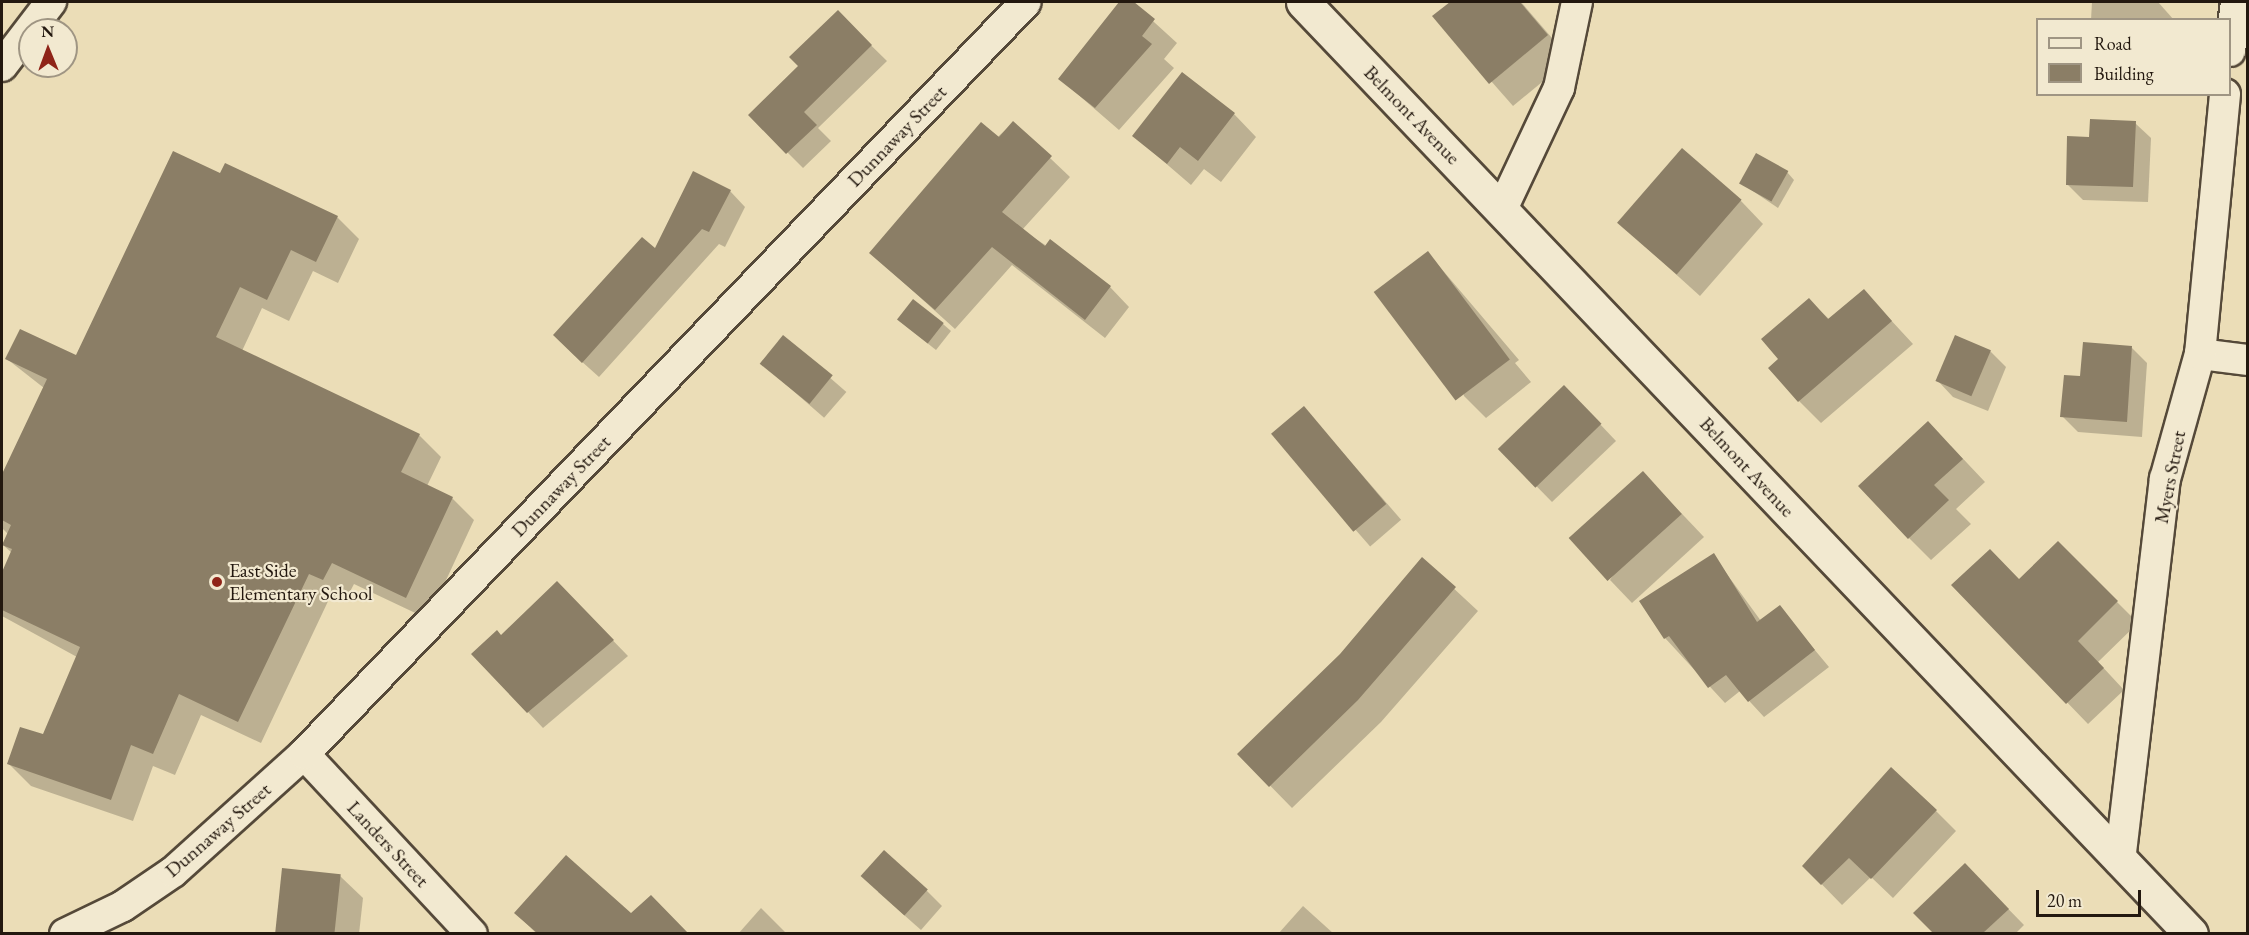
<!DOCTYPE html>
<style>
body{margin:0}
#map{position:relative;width:2249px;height:935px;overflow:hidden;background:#ebddb7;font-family:"EB Garamond",serif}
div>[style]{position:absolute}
.shadow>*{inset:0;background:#0003;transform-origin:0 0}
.building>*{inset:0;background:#8b7e66;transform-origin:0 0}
.roads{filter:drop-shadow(2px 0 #554939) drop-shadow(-2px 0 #554939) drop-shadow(0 2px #554939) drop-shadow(0 -2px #554939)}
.minor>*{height:30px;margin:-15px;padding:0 15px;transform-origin:15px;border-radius:15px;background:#f2e9d0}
.secondary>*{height:33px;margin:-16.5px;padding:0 16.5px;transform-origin:16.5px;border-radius:16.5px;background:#f2e9d0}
.dots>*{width:16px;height:16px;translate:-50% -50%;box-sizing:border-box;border:3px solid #f2e9d0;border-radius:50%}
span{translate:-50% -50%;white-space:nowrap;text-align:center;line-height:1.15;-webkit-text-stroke:4.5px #f2e9d0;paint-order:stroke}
.street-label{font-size:20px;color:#23180f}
.poi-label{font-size:20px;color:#23180f}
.left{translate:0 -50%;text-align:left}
.frame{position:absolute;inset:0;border:3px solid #23180f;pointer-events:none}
.legend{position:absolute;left:2036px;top:18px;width:195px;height:78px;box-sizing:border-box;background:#f2e9d0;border:2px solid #9f9583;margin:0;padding:8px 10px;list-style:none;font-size:18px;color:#23180f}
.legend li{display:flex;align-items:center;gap:12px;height:30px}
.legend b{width:30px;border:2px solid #9f9583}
.north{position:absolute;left:18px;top:18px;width:60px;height:60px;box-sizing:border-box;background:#f2e9d0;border:2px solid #9f9583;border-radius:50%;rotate:359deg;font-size:16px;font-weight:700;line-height:24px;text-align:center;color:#23180f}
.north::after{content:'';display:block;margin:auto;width:21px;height:27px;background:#8f2418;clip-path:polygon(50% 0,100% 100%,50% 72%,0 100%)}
.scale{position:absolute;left:2036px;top:890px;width:105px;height:27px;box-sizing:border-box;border:3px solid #23180f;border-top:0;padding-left:8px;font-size:18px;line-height:21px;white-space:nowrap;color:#23180f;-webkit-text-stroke:4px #f2e9d0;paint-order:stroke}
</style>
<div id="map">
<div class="shadow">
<div style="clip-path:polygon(1121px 2px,1132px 2px,1177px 43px,1164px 59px,1174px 68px,1119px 130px,1060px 79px)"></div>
<div style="clip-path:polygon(1452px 2px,1521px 2px,1570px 59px,1513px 106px,1434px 16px)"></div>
<div style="clip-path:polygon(2092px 2px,2158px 2px,2174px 20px,2091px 20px)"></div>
<div style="clip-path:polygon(837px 12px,887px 61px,818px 128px,831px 141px,803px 168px,750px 115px,800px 66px)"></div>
<div style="clip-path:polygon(1234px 114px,1256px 137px,1221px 182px,1204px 169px,1191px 185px,1134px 136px)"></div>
<div style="clip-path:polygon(1013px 123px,1070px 177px,1022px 230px,1110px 287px,1129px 307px,1105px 338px,1012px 265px,955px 329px,871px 253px)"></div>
<div style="clip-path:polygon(2135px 123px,2151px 138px,2148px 202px,2083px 200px,2067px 184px,2091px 139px)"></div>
<div style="clip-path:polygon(1787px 172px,1794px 180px,1778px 208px,1741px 183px)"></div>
<div style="clip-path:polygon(220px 175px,337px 217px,359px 239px,338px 283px,313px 271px,289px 321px,262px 308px,242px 351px,419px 435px,441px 457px,427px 486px,452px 498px,474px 520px,428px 619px,354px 584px,345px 601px,331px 595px,261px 743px,201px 715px,175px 775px,153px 766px,133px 821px,31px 786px,9px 764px,44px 736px,77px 657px,2px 616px,2px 575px,12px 553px,3px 545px,8px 534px,2px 528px,2px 478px,44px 388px,7px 359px,76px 357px)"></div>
<div style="clip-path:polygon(730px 191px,745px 207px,725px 247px,719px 244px,599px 377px,570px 351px,655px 250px)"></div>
<div style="clip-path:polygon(1741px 201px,1763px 224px,1700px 296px,1618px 222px)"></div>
<div style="clip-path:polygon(1428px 253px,1519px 360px,1515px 363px,1531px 382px,1486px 418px,1464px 396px)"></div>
<div style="clip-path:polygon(1864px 291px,1913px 344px,1821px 423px,1799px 401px,1809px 300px,1830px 320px)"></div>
<div style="clip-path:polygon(898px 320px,943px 324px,951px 331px,936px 350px)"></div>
<div style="left:783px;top:337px;width:84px;height:34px;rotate:41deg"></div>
<div style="clip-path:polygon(2132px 348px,2147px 363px,2142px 437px,2078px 432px,2062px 416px,2082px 377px)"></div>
<div style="clip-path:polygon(1990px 351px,2006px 367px,1988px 411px,1953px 397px,1938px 381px)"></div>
<div style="clip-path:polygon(1580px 403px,1616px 441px,1552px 502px,1500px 449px)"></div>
<div style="left:1304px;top:408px;width:148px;height:41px;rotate:49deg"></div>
<div style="clip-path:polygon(1951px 446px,1985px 482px,1956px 509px,1971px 524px,1931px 560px,1909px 538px)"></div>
<div style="clip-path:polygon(1665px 496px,1704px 537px,1632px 603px,1610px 580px)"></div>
<div style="clip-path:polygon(2058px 543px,2138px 623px,2098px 662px,2124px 690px,2088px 724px,1954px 585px,2019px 581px)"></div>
<div style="clip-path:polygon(1713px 555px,1761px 621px,1779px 607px,1829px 667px,1764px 717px,1740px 691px,1725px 703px,1665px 638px,1641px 602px)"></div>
<div style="clip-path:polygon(1422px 559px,1478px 611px,1381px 722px,1292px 808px,1239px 754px,1341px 655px)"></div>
<div style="clip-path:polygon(557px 583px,628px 656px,543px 728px,528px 712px,501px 637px)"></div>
<div style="clip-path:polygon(1936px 811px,1956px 831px,1893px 898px,1871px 877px,1842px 905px,1804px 866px)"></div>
<div style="clip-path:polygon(283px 870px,340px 876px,363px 898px,359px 934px,277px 934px)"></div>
<div style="clip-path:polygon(1980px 880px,2024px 925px,2015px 934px,1935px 934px,1915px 913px)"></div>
<div style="clip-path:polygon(927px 891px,942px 906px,921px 930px,878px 892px)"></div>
<div style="clip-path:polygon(651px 897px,687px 934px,537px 934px,516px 913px,631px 915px)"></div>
<div style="clip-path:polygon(1303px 906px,1334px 934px,1278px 934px)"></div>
<div style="clip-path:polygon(761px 908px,787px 934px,738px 934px)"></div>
</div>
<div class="building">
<div style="clip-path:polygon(1119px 2px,1134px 2px,1155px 19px,1142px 36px,1152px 44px,1095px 108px,1058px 79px)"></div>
<div style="clip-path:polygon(1450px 2px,1520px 2px,1548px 35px,1489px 84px,1432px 16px)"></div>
<div style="clip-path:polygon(838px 10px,872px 45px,804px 112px,817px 125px,786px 154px,748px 115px,798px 66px,789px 57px)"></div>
<div style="clip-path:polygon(1182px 72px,1235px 113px,1198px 161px,1180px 147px,1167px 164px,1132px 136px)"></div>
<div style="clip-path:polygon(2090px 119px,2136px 121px,2133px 187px,2066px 185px,2067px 136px,2089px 137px)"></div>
<div style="clip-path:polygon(1013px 121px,1052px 156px,1002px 212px,1045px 246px,1050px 239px,1111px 286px,1085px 320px,992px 247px,935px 310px,869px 253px,981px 122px,999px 137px)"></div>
<div style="left:1682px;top:148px;width:79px;height:99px;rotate:41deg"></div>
<div style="clip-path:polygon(173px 151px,220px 173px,225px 163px,338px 216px,316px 262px,291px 250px,267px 300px,240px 287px,216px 337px,420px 434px,401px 472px,453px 497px,406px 598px,332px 563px,323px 580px,309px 574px,238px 722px,179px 694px,153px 754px,131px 745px,111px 800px,7px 764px,20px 727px,43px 734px,80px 647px,2px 610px,2px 572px,12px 549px,2px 545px,11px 525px,2px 520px,2px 474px,47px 379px,5px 359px,20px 329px,76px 355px)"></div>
<div style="left:1756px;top:153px;width:37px;height:35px;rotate:29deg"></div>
<div style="clip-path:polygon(693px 171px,731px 190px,709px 232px,702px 229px,582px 363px,553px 335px,642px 237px,655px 248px)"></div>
<div style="left:1428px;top:251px;width:136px;height:68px;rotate:53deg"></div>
<div style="clip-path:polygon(1864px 289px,1892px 321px,1798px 402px,1768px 368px,1778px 359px,1761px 339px,1809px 298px,1828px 319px)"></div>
<div style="left:913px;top:299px;width:39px;height:26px;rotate:38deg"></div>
<div style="left:783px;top:335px;width:64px;height:37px;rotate:39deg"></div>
<div style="left:1955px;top:335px;width:39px;height:50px;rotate:23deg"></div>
<div style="clip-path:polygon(2083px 342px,2132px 346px,2127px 422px,2060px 417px,2064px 375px,2080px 376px)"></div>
<div style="left:1564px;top:385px;width:54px;height:92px;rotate:46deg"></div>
<div style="left:1304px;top:406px;width:128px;height:43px;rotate:50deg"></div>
<div style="clip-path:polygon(1928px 421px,1963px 459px,1934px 485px,1949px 500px,1908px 539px,1858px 486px)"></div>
<div style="left:1643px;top:471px;width:58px;height:100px;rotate:48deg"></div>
<div style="clip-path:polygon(2058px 541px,2118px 601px,2078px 641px,2104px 668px,2066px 704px,1951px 585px,1990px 549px,2019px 579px)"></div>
<div style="clip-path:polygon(1714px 553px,1757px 622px,1780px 605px,1815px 650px,1748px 702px,1726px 675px,1708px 688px,1669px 636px,1664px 639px,1639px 601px)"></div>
<div style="clip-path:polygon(1422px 557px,1456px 587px,1358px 700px,1269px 787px,1237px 754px,1340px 654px)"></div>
<div style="clip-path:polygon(557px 581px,614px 640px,527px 713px,471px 654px,497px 630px,501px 635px)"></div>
<div style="clip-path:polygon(1891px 767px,1937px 810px,1871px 879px,1849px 858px,1821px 885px,1802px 866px)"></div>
<div style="left:884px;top:850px;width:59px;height:35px;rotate:42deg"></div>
<div style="clip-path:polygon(566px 855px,631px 913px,651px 895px,688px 933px,537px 933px,514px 913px)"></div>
<div style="clip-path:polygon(1965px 863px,2009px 909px,1983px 933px,1933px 933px,1913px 913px)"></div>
<div style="left:282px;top:868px;width:59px;height:65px;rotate:6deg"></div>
</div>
<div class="roads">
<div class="minor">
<div style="left:2230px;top:51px;width:49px;rotate:-83deg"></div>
<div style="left:2px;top:66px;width:81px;rotate:-52.6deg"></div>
<div style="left:1502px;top:209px;width:134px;rotate:-64.8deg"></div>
<div style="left:1559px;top:88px;width:88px;rotate:-78.2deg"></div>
<div style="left:2200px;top:354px;width:48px;rotate:7.1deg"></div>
<div style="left:304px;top:754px;width:246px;rotate:47deg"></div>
<div style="left:2120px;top:861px;width:385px;rotate:-83.3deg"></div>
<div style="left:2165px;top:479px;width:130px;rotate:-74.4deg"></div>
<div style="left:2200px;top:354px;width:261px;rotate:-84.5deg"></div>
<div style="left:65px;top:934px;width:64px;rotate:-25.8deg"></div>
<div style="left:123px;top:906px;width:60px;rotate:-34.2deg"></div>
<div style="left:173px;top:872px;width:176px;rotate:-42deg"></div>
<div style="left:304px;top:754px;width:1042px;rotate:-46.17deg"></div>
</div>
<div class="secondary">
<div style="left:1303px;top:2px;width:1287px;rotate:46.38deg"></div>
</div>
</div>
<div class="dots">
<div style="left:217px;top:582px;background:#8f2418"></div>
</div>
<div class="street-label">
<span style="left:1412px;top:115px;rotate:46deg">Belmont Avenue</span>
<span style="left:897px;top:136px;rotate:-46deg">Dunnaway Street</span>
<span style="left:1747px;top:467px;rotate:47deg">Belmont Avenue</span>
<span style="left:2170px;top:477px;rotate:-79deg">Myers Street</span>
<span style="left:561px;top:486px;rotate:-46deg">Dunnaway Street</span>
<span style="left:218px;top:830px;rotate:-41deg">Dunnaway Street</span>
<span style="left:388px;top:844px;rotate:47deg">Landers Street</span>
</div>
<div class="poi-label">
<span class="left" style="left:229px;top:582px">East Side<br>Elementary School</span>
</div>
<div class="frame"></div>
<ul class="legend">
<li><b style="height:8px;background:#f2e9d0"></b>Road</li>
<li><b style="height:16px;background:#8b7e66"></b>Building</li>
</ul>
<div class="north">N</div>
<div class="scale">20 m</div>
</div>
